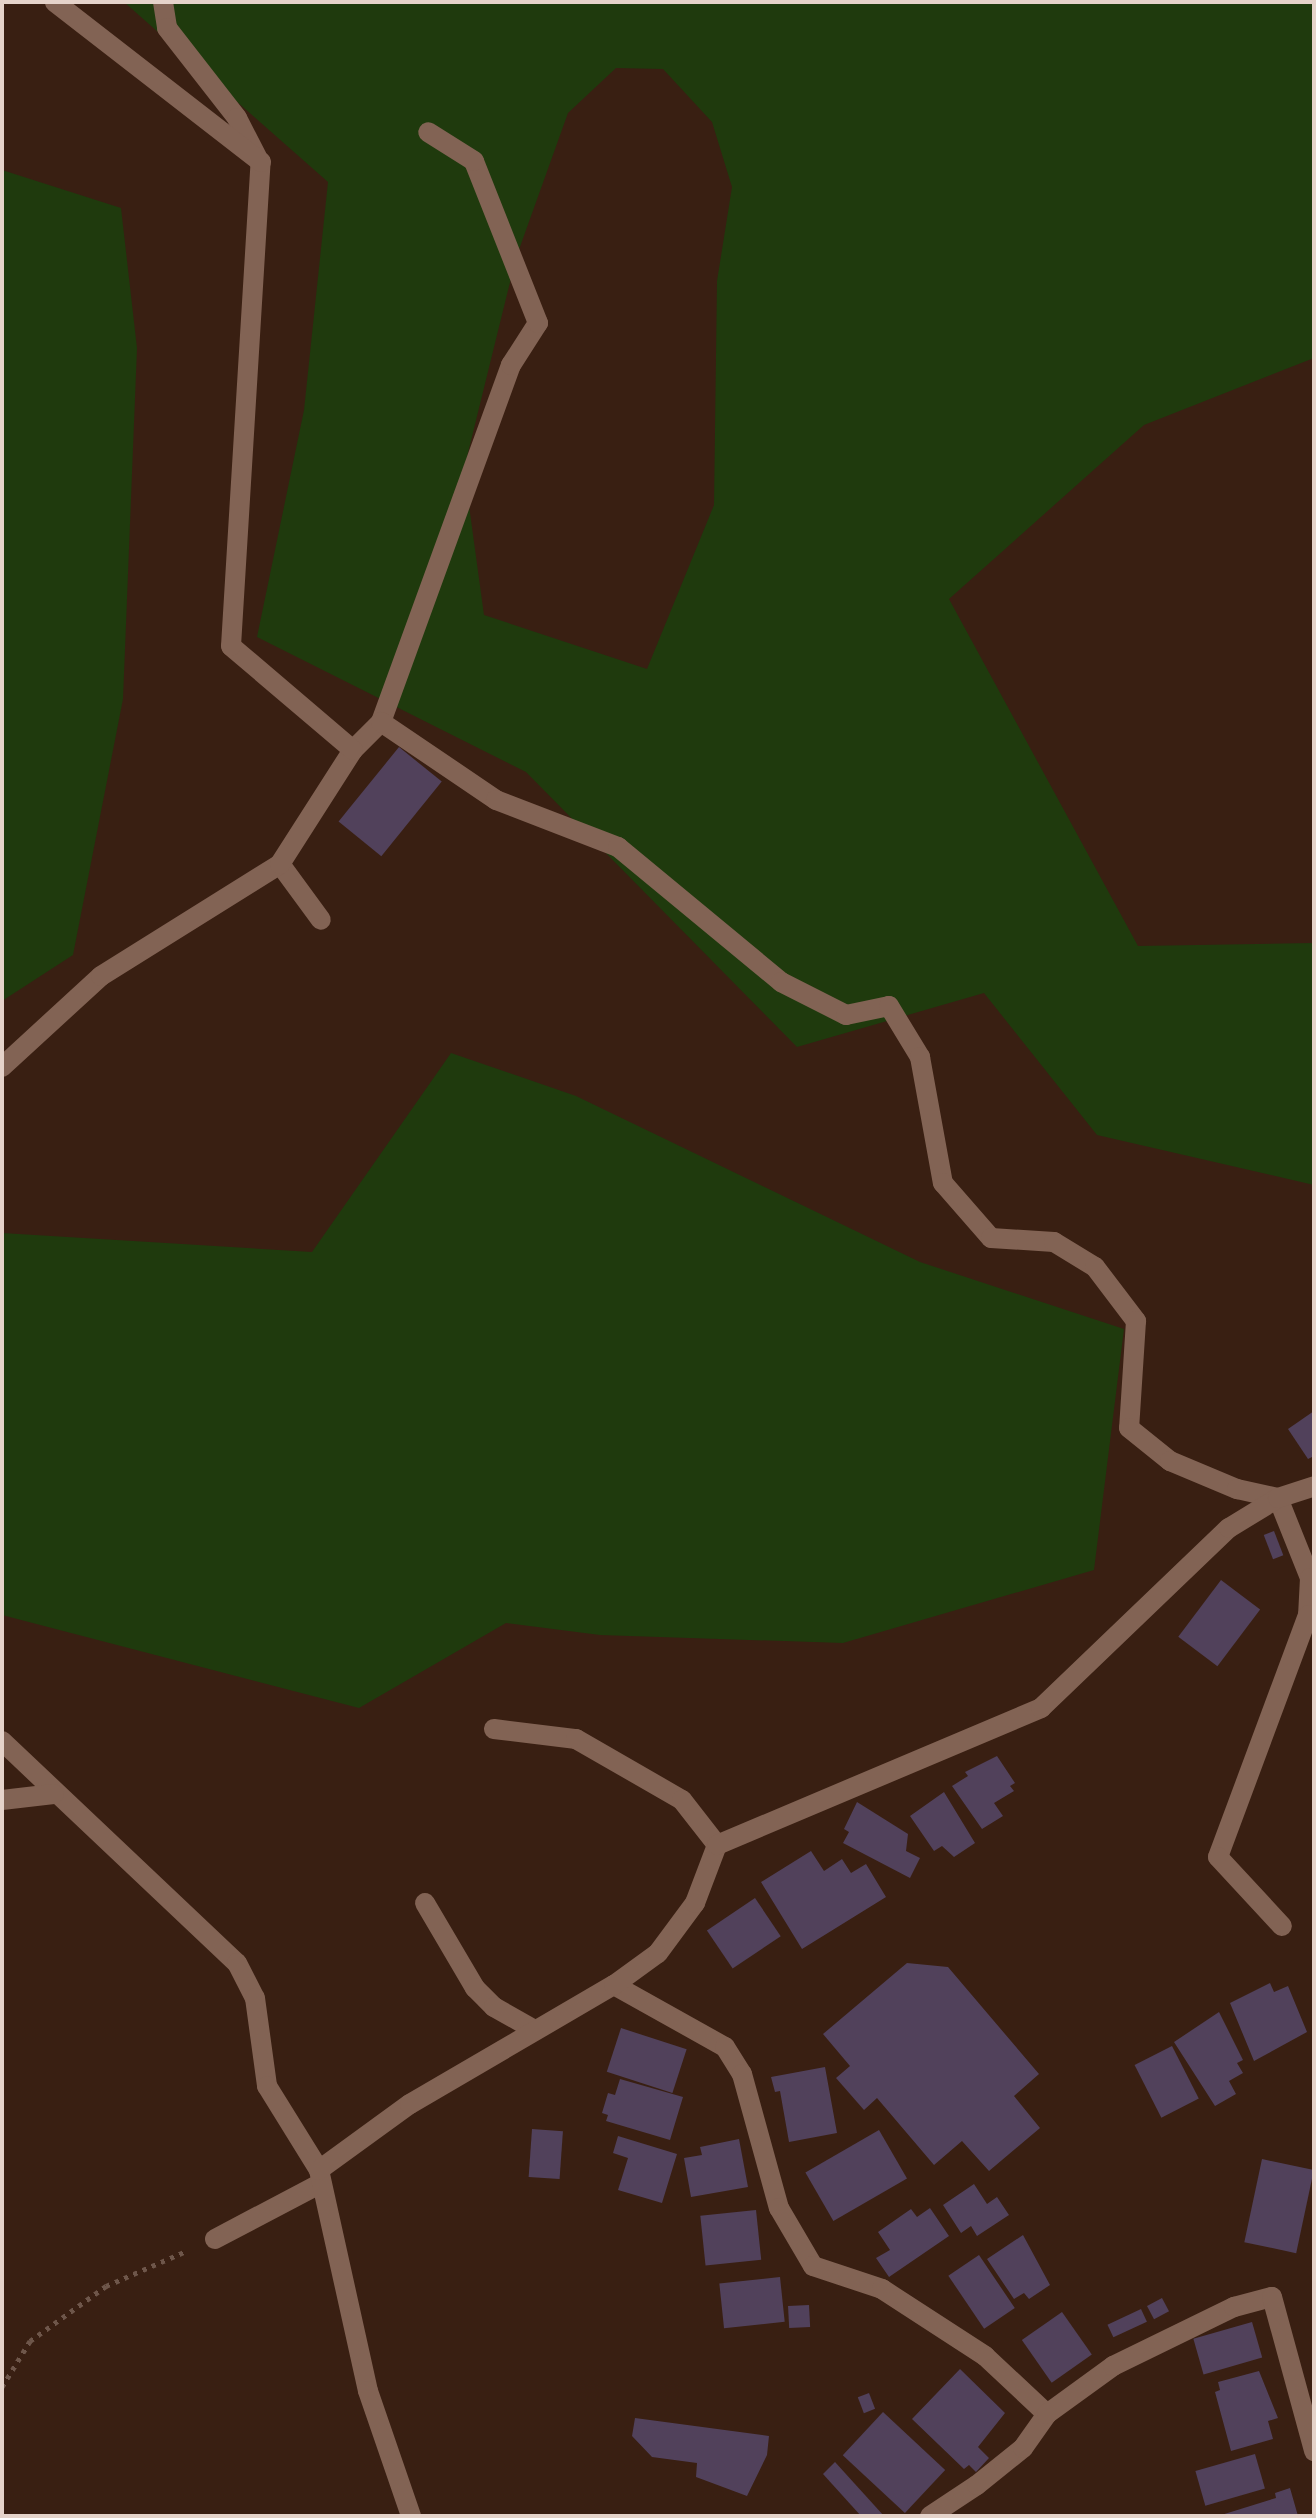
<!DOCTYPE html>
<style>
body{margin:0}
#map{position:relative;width:1316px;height:2518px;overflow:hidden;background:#391f12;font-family:"Public Sans",sans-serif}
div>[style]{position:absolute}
.green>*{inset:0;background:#1f3a0d}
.building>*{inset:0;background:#51415b;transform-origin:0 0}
.path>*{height:5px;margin-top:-2.5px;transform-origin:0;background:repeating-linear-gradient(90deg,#6e564a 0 4px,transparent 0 10px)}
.lane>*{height:20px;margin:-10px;padding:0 10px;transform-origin:10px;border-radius:10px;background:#826354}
.street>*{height:20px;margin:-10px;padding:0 10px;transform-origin:10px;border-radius:10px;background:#826354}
span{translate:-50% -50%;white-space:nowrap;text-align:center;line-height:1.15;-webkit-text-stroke:6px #2f1508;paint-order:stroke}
.frame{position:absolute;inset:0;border:4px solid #e5d3ca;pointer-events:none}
</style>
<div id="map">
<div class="green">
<div style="clip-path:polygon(evenodd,124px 2px,1314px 2px,1314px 358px,1144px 425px,949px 599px,1138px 946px,1314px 943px,1314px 1185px,1097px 1135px,984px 993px,797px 1047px,526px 772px,257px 637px,304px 410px,328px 182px,124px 2px,616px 68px,663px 69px,712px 122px,732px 187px,717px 281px,714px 505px,647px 669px,484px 615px,464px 469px,516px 258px,568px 113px,616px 68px)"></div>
<div style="clip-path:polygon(2px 170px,121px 208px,137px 348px,123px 699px,73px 955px,2px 1001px)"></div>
<div style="clip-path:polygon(451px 1053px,576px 1096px,920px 1262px,1124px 1329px,1094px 1570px,843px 1643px,600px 1635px,506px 1623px,359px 1708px,2px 1615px,2px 1233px,312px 1252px)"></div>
</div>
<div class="building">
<div style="left:399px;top:747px;width:55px;height:96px;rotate:39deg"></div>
<div style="clip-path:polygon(1314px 1411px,1314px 1456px,1308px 1459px,1288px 1429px)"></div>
<div style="left:1274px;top:1531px;width:26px;height:11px;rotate:69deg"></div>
<div style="left:1221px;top:1580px;width:49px;height:71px;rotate:37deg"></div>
<div style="clip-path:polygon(997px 1756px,1015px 1783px,1010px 1786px,1014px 1791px,994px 1803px,1003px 1816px,982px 1829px,952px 1786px,968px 1776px,965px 1772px)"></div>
<div style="clip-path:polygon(944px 1792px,975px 1843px,954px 1857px,942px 1846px,934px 1851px,910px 1816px)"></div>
<div style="clip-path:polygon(857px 1802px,908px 1834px,906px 1851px,920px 1858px,910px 1878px,843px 1843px,849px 1832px,844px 1829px)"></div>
<div style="clip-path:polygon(811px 1851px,824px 1871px,842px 1859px,851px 1873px,866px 1864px,886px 1897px,802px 1949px,761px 1882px)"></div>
<div style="left:755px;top:1898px;width:46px;height:58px;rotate:56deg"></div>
<div style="clip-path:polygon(907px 1963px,948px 1967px,1039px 2074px,1014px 2096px,1040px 2128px,989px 2171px,962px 2141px,934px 2165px,877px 2098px,864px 2110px,836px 2078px,850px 2066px,823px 2034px)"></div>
<div style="clip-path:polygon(1270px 1983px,1274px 1992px,1288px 1986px,1307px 2032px,1254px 2061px,1230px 2003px)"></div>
<div style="clip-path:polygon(1219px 2012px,1243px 2060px,1237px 2063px,1243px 2073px,1229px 2081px,1236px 2094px,1215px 2106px,1174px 2042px)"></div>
<div style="left:621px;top:2028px;width:69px;height:46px;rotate:18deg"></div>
<div style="left:1172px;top:2046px;width:59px;height:42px;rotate:63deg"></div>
<div style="clip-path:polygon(825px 2067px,837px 2133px,789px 2142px,780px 2091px,775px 2092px,771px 2077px)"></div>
<div style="clip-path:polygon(620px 2079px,683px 2097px,670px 2140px,606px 2121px,608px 2115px,602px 2113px,608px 2093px,615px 2095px)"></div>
<div style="left:532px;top:2129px;width:31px;height:48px;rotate:4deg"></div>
<div style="left:879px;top:2130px;width:56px;height:85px;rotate:60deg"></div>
<div style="clip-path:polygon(618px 2136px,677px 2154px,662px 2203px,618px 2190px,628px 2158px,613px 2153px)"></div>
<div style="clip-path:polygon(739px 2139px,748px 2187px,691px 2197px,684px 2158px,702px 2155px,700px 2147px)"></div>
<div style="left:1262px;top:2159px;width:53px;height:85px;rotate:12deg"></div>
<div style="clip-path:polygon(974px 2184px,987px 2204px,997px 2197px,1009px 2215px,977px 2236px,971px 2226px,961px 2233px,943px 2205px)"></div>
<div style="clip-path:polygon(930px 2208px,949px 2236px,889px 2277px,876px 2258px,890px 2250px,878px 2232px,911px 2209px,917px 2217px)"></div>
<div style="left:756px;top:2210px;width:50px;height:56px;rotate:84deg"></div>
<div style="clip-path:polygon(1023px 2235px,1050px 2285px,1029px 2299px,1024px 2293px,1014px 2299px,987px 2259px)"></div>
<div style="left:979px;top:2255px;width:64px;height:37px;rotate:56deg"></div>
<div style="left:780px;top:2277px;width:45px;height:61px;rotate:84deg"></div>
<div style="left:1162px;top:2298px;width:15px;height:17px;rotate:62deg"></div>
<div style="left:809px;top:2305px;width:22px;height:21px;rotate:87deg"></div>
<div style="left:1141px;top:2309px;width:14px;height:37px;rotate:65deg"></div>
<div style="left:1062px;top:2312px;width:52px;height:49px;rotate:55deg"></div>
<div style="left:1252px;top:2322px;width:37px;height:61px;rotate:74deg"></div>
<div style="clip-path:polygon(960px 2369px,1005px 2413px,978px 2447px,989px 2458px,976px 2472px,969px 2465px,964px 2469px,912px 2419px)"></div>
<div style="clip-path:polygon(1259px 2371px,1278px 2418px,1268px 2421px,1273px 2439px,1231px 2451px,1215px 2392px,1220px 2390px,1218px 2382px)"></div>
<div style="left:869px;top:2393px;width:17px;height:12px;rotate:69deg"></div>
<div style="left:883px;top:2412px;width:85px;height:59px;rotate:43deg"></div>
<div style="clip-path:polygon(635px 2418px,769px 2436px,767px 2455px,747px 2496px,696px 2477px,697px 2463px,652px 2457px,632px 2436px)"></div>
<div style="left:1255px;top:2454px;width:36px;height:62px;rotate:74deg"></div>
<div style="clip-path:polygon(835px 2462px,884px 2516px,861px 2516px,823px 2474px)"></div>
<div style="clip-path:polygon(1290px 2488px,1298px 2516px,1218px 2516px,1276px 2498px,1275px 2493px)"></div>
</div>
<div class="path">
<div style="left:2px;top:2387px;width:54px;rotate:-58.7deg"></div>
<div style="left:30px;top:2341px;width:94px;rotate:-35.9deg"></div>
<div style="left:106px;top:2286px;width:87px;rotate:-23.6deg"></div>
</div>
<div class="lane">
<div style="left:381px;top:722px;width:380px;rotate:-70deg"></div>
<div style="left:511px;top:365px;width:50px;rotate:-57.3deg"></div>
<div style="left:538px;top:323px;width:174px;rotate:-111.6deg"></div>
<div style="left:474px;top:161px;width:54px;rotate:-147.8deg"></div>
<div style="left:280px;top:864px;width:69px;rotate:53.8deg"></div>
<div style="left:614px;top:1985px;width:127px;rotate:29.2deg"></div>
<div style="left:725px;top:2047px;width:32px;rotate:58deg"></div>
<div style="left:742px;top:2074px;width:139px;rotate:74.6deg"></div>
<div style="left:779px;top:2208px;width:67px;rotate:59.6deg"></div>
<div style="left:813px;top:2266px;width:73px;rotate:18.4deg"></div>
<div style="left:882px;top:2289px;width:123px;rotate:33deg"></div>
<div style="left:985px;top:2356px;width:85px;rotate:43.1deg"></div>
<div style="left:215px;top:2239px;width:120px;rotate:-27.8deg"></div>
<div style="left:930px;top:2516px;width:56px;rotate:-33.4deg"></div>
<div style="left:977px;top:2485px;width:59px;rotate:-38.8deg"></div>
<div style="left:1023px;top:2448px;width:42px;rotate:-54.8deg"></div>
<div style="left:1047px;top:2414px;width:82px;rotate:-36deg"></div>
<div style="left:1113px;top:2366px;width:135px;rotate:-26deg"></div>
<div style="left:1234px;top:2307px;width:39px;rotate:-15deg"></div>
</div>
<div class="street">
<div style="left:163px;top:2px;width:26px;rotate:81deg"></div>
<div style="left:167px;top:28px;width:114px;rotate:52.1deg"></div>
<div style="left:237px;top:118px;width:44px;rotate:62.9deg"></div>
<div style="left:353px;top:750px;width:40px;rotate:-45deg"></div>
<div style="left:381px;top:722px;width:139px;rotate:34.1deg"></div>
<div style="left:496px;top:800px;width:131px;rotate:21.1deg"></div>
<div style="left:618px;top:847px;width:212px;rotate:39.6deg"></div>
<div style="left:781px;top:982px;width:73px;rotate:26.9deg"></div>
<div style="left:846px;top:1015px;width:44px;rotate:-11.8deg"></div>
<div style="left:889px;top:1006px;width:60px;rotate:58.7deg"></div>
<div style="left:920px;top:1057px;width:128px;rotate:79.7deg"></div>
<div style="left:943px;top:1183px;width:73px;rotate:48.9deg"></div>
<div style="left:991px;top:1238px;width:63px;rotate:3.6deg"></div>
<div style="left:1054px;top:1242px;width:48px;rotate:31.4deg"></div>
<div style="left:1095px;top:1267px;width:68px;rotate:52.8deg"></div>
<div style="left:1136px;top:1321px;width:107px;rotate:93.7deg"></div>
<div style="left:1129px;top:1428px;width:53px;rotate:38.8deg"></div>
<div style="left:1170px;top:1461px;width:73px;rotate:22.7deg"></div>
<div style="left:1237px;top:1489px;width:42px;rotate:12.4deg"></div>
<div style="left:2px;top:1067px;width:134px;rotate:-42.6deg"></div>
<div style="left:101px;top:976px;width:211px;rotate:-32deg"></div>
<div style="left:280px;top:864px;width:135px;rotate:-57.4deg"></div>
<div style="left:353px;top:750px;width:160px;rotate:-139.6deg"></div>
<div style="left:231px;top:646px;width:485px;rotate:-86.5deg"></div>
<div style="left:261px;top:162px;width:261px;rotate:-142.2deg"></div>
<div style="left:1278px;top:1498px;width:86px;rotate:68.2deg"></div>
<div style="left:1310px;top:1578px;width:37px;rotate:93deg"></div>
<div style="left:1308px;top:1615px;width:258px;rotate:110.4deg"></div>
<div style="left:1218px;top:1857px;width:94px;rotate:47.2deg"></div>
<div style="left:494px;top:1729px;width:83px;rotate:7deg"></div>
<div style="left:576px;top:1739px;width:122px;rotate:29.9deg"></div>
<div style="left:682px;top:1800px;width:57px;rotate:52.1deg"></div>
<div style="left:2px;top:1741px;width:323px;rotate:43.4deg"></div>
<div style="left:237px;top:1963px;width:39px;rotate:63deg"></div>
<div style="left:255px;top:1998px;width:89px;rotate:82.2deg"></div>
<div style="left:267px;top:2086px;width:99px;rotate:58.2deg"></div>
<div style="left:319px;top:2170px;width:226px;rotate:77.5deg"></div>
<div style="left:368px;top:2391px;width:132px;rotate:71deg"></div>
<div style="left:2px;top:1800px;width:52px;rotate:-6.6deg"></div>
<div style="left:425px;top:1903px;width:99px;rotate:59.5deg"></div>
<div style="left:475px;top:1988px;width:27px;rotate:45deg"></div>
<div style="left:494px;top:2007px;width:45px;rotate:29.4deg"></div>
<div style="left:319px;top:2170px;width:112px;rotate:-36deg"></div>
<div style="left:410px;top:2104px;width:236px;rotate:-30.3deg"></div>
<div style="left:614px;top:1985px;width:54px;rotate:-36deg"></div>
<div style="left:658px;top:1953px;width:62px;rotate:-53.5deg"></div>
<div style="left:695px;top:1903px;width:62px;rotate:-69.2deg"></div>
<div style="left:717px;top:1845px;width:352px;rotate:-22.9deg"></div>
<div style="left:1041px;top:1708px;width:260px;rotate:-43.8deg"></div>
<div style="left:1229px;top:1528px;width:57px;rotate:-31.5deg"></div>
<div style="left:1278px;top:1498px;width:38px;rotate:-18deg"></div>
<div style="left:1272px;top:2297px;width:160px;rotate:74.7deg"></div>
</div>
<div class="frame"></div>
</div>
